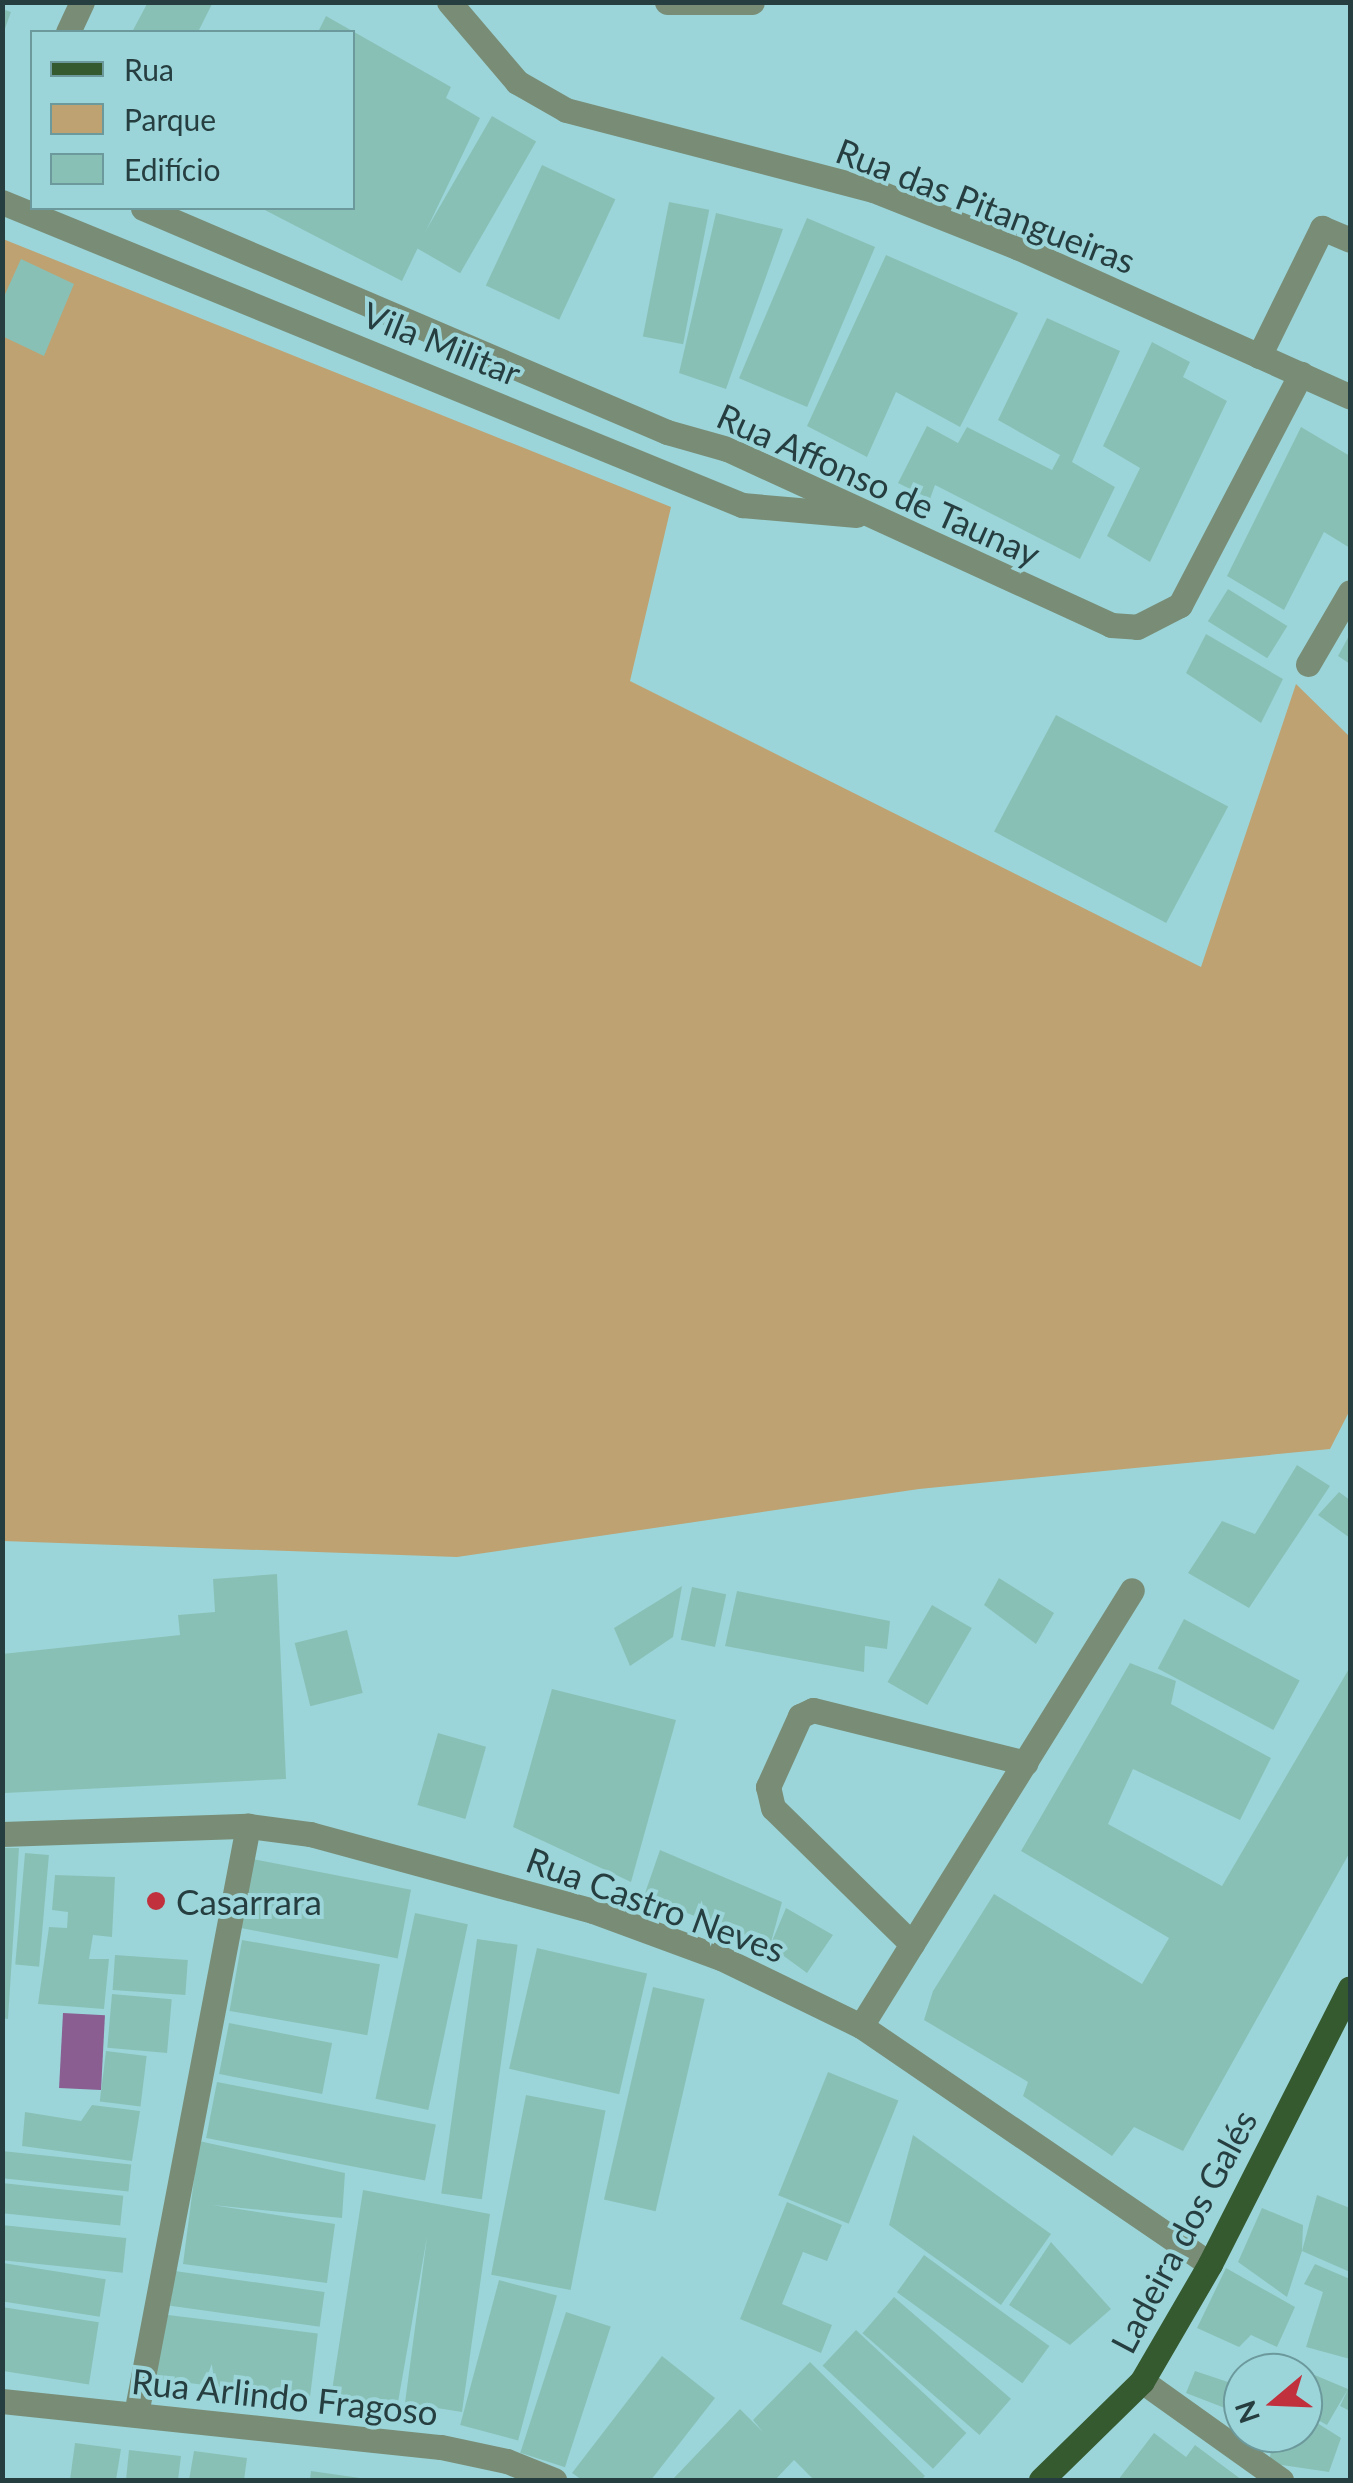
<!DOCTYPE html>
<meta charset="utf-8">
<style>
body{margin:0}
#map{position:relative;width:1353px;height:2483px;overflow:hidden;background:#9bd5d9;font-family:Lato,sans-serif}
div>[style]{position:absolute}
.green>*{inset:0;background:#bea271}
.water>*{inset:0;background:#8a5e91;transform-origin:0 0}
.building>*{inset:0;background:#89c0b6;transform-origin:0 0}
.minor>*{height:25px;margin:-12.5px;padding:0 12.5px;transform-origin:12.5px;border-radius:12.5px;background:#798d76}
.major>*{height:25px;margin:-12.5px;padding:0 12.5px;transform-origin:12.5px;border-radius:12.5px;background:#365a30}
.dots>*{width:28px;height:28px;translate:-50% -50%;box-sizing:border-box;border:5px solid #9bd5d9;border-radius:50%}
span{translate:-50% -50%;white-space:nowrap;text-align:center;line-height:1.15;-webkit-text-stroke:8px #9bd5d9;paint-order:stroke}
.street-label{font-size:35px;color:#263e40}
.poi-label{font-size:35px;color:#263e40}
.left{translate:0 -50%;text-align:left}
.frame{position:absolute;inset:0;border:5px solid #263e40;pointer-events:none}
.legend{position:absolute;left:30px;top:30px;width:325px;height:180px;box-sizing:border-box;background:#9bd5d9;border:2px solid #6c999c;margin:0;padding:12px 18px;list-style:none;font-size:30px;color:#263e40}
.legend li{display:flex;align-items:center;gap:20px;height:50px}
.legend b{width:50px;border:2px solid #6c999c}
.north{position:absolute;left:1223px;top:2353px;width:100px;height:100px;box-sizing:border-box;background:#9bd5d9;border:2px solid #6c999c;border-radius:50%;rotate:251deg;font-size:28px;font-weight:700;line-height:40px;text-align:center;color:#263e40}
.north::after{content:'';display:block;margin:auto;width:35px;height:45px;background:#c1313d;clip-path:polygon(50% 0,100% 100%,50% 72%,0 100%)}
</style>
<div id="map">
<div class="green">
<div style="clip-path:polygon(3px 239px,671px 507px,630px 681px,1201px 967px,1296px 684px,1350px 737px,1350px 1410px,1330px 1449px,919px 1489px,457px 1557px,3px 1541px)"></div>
</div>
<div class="water">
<div style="left:63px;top:2013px;width:42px;height:75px;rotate:3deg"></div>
</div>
<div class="building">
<div style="clip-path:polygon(148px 2px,213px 2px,198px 32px,132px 32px)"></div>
<div style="clip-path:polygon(2px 9px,11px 12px,3px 34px,2px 34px)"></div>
<div style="clip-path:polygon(326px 16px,451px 87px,446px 98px,480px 118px,402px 281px,261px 208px,352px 208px,352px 32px,318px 32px)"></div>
<div style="left:492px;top:116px;width:51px;height:152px;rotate:30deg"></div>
<div style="left:542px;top:165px;width:81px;height:133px;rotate:25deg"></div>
<div style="left:669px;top:202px;width:41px;height:137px;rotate:11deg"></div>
<div style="clip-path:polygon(716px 213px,783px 229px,726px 389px,679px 373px)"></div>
<div style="left:807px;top:218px;width:74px;height:174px;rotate:23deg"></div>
<div style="clip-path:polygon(886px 255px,1018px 313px,960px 427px,896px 392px,867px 457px,807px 426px)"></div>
<div style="clip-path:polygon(21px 259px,74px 284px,44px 356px,2px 336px,2px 301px)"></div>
<div style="clip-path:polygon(1047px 318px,1120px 351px,1072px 462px,1115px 487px,1080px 559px,935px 485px,930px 499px,898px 483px,927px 426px,958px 443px,967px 427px,1052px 470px,1060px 455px,998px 420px)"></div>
<div style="clip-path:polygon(1152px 342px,1190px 362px,1183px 377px,1227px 401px,1150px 562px,1107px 536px,1140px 468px,1103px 446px)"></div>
<div style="clip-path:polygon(1301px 427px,1350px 456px,1350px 548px,1324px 532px,1284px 610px,1227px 576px)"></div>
<div style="left:1228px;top:589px;width:70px;height:38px;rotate:32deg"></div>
<div style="clip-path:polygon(1206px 634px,1283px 679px,1261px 723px,1186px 673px)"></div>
<div style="clip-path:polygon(1350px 634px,1350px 664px,1338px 656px)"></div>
<div style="left:1056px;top:715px;width:195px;height:132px;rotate:28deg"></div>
<div style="clip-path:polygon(1297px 1465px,1330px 1486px,1249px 1608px,1188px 1573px,1222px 1521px,1255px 1534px)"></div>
<div style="clip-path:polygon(1339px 1492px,1350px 1500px,1350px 1538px,1318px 1515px)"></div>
<div style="clip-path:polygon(277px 1574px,286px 1779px,5px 1793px,2px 1654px,180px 1635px,178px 1615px,215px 1612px,213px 1579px)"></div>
<div style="clip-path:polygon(999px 1578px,1054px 1613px,1036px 1644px,984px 1605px)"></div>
<div style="clip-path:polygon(682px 1586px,673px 1637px,630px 1666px,614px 1628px)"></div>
<div style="left:692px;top:1587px;width:35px;height:54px;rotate:12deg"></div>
<div style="clip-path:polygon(737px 1591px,890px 1621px,887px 1649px,865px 1646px,864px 1672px,725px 1646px)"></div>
<div style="left:932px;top:1605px;width:46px;height:89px;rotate:30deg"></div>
<div style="left:1184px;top:1619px;width:131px;height:56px;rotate:28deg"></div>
<div style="left:347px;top:1630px;width:65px;height:54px;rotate:76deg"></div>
<div style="clip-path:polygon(1130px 1663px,1176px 1681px,1171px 1704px,1271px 1758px,1240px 1820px,1133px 1769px,1108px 1824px,1222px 1886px,1350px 1667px,1350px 1852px,1183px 2151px,1134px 2127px,1112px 2156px,1023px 2096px,1028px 2082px,924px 2020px,933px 1991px,994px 1894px,1142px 1984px,1169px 1938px,1021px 1851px)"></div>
<div style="clip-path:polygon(552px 1689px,676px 1720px,631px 1882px,513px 1827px)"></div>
<div style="left:438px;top:1733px;width:50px;height:75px;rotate:16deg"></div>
<div style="clip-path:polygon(2px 1848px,19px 1848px,8px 2019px,2px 2018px)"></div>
<div style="clip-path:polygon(660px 1850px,782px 1902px,770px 1946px,786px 1908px,833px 1935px,807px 1973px,770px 1946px,644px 1896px)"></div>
<div style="left:25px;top:1853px;width:24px;height:112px;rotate:5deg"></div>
<div style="left:253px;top:1859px;width:161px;height:70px;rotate:11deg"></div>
<div style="clip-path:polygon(55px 1875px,115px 1877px,112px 1937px,93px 1935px,89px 1959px,109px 1959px,104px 2009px,38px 2004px,49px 1927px,67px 1928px,68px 1912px,52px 1910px)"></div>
<div style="left:415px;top:1913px;width:54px;height:190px;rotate:12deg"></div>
<div style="left:477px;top:1939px;width:41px;height:257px;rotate:8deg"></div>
<div style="left:242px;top:1940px;width:140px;height:72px;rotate:10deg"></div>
<div style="left:537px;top:1948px;width:113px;height:124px;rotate:13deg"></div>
<div style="left:115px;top:1955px;width:73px;height:35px;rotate:4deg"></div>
<div style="left:653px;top:1987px;width:53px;height:218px;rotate:13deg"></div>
<div style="left:112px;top:1994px;width:60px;height:54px;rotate:5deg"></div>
<div style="left:229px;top:2023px;width:105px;height:52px;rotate:11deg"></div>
<div style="left:106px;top:2051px;width:41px;height:51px;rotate:7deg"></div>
<div style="left:828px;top:2072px;width:76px;height:133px;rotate:22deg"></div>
<div style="left:217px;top:2082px;width:223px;height:57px;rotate:11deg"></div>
<div style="left:526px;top:2095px;width:81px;height:183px;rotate:11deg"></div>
<div style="clip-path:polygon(92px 2105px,140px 2111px,132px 2161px,22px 2146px,25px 2112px,81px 2121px)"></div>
<div style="clip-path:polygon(913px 2135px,1051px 2234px,1001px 2305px,889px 2225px)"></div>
<div style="clip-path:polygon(199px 2141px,345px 2173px,342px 2218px,212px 2205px,335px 2224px,327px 2283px,183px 2264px)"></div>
<div style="left:2px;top:2151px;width:130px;height:27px;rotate:6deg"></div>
<div style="left:2px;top:2183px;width:122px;height:30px;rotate:6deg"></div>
<div style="clip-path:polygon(363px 2190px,490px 2214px,462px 2412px,405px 2403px,427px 2237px,397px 2408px,331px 2397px)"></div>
<div style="clip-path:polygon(1317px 2195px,1350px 2208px,1350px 2272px,1302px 2251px,1287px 2297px,1238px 2262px,1262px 2208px,1303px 2225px,1302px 2251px)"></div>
<div style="clip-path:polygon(787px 2202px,842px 2225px,827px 2261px,803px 2252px,782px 2304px,832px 2325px,821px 2353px,740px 2319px)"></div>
<div style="left:2px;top:2225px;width:125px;height:35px;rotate:6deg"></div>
<div style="clip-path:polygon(1051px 2242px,1111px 2309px,1070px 2345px,1009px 2305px)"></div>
<div style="left:924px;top:2255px;width:155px;height:46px;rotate:36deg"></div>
<div style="left:3px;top:2263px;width:104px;height:38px;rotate:9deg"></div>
<div style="clip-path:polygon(1315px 2264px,1350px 2279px,1350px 2359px,1306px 2347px,1323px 2292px,1304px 2284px)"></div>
<div style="clip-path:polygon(1226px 2268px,1295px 2307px,1277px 2347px,1251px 2335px,1239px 2347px,1197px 2328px)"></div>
<div style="left:175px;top:2271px;width:151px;height:35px;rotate:8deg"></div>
<div style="left:499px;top:2280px;width:60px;height:150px;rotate:15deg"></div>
<div style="left:894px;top:2297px;width:155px;height:48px;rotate:41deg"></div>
<div style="left:2px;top:2307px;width:98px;height:63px;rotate:9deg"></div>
<div style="left:566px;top:2312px;width:47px;height:148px;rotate:18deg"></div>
<div style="left:160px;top:2314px;width:159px;height:65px;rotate:7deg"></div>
<div style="left:856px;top:2330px;width:151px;height:49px;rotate:43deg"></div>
<div style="clip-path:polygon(662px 2356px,715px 2398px,651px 2480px,582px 2480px,572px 2473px)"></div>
<div style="clip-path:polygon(810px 2362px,925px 2476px,921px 2480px,814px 2480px,794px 2460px,775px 2480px,672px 2480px,740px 2409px,763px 2432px,753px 2420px)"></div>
<div style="clip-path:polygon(1286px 2363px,1348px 2389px,1350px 2384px,1350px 2411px,1340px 2406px,1348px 2389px,1327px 2425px,1303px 2412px,1303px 2373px,1285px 2373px)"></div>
<div style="clip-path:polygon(1195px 2371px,1243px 2387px,1243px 2415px,1186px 2393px)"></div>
<div style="clip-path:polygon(1303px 2414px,1341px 2438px,1329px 2472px,1269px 2463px,1274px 2433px,1303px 2433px)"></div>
<div style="clip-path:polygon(1154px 2433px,1186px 2457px,1195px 2445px,1242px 2480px,1118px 2480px)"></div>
<div style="clip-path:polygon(75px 2443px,121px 2449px,116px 2480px,70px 2480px)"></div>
<div style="clip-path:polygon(129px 2450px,181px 2456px,178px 2480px,126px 2480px)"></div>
<div style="clip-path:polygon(194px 2451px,247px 2458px,244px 2480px,189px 2480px)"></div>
<div style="clip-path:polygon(311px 2471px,360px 2478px,359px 2480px,310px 2480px)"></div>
</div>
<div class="minor">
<div style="left:449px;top:2px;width:105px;rotate:49.6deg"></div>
<div style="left:517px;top:82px;width:56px;rotate:29.7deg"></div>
<div style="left:566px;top:110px;width:317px;rotate:14.6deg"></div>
<div style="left:873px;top:190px;width:155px;rotate:21.6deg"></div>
<div style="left:1017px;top:247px;width:365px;rotate:24.2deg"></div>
<div style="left:667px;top:2px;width:85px"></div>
<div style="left:68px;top:32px;width:33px;rotate:-65deg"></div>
<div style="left:2px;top:202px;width:800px;rotate:22.27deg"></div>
<div style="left:742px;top:505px;width:115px;rotate:5deg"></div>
<div style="left:143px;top:208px;width:570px;rotate:23.15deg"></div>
<div style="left:667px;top:432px;width:62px;rotate:15.8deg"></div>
<div style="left:727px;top:449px;width:422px;rotate:24.6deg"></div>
<div style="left:1111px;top:625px;width:26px;rotate:4deg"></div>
<div style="left:1137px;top:627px;width:48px;rotate:-27.1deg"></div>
<div style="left:1180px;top:605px;width:261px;rotate:-62.4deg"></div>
<div style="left:1259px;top:356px;width:143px;rotate:-63.8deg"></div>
<div style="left:1322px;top:228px;width:30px;rotate:23deg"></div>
<div style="left:1308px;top:664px;width:83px;rotate:-59.7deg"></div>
<div style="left:2px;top:1834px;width:246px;rotate:-1.9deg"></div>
<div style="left:248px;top:1826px;width:63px;rotate:7.4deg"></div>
<div style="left:310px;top:1834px;width:293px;rotate:15.2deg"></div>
<div style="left:593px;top:1911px;width:136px;rotate:20.2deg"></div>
<div style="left:721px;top:1958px;width:156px;rotate:25.9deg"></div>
<div style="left:861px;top:2026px;width:422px;rotate:34.3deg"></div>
<div style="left:912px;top:1944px;width:194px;rotate:-135.6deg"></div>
<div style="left:773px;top:1808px;width:22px;rotate:-103deg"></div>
<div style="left:768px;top:1787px;width:78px;rotate:-65.7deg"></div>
<div style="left:800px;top:1716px;width:14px;rotate:-25deg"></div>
<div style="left:813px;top:1710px;width:219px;rotate:14deg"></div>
<div style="left:861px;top:2026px;width:513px;rotate:-58.14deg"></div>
<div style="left:1142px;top:2381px;width:171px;rotate:35.5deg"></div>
<div style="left:2px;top:2401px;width:441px;rotate:6deg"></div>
<div style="left:441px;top:2447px;width:67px;rotate:12deg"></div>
<div style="left:507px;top:2461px;width:51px;rotate:22deg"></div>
<div style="left:136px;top:2414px;width:599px;rotate:-79.22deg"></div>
</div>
<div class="major">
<div style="left:1041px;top:2480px;width:141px;rotate:-44.4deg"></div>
<div style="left:1142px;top:2381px;width:135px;rotate:-59.8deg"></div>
<div style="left:1210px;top:2264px;width:309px;rotate:-63.1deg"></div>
</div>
<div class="dots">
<div style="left:156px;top:1901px;background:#c1313d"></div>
</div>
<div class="street-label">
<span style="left:986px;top:205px;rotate:21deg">Rua das Pitangueiras</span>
<span style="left:442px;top:343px;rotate:22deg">Vila Militar</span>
<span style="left:879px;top:484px;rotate:24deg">Rua Affonso de Taunay</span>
<span style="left:656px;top:1904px;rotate:20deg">Rua Castro Neves</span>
<span style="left:1183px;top:2231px;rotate:-62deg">Ladeira dos Galés</span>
<span style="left:285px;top:2396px;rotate:6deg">Rua Arlindo Fragoso</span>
</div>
<div class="poi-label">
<span class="left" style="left:176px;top:1901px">Casarrara</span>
</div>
<div class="frame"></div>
<ul class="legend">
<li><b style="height:12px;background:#365a30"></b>Rua</li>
<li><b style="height:28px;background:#bea271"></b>Parque</li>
<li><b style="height:28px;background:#89c0b6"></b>Edifício</li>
</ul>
<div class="north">N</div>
</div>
